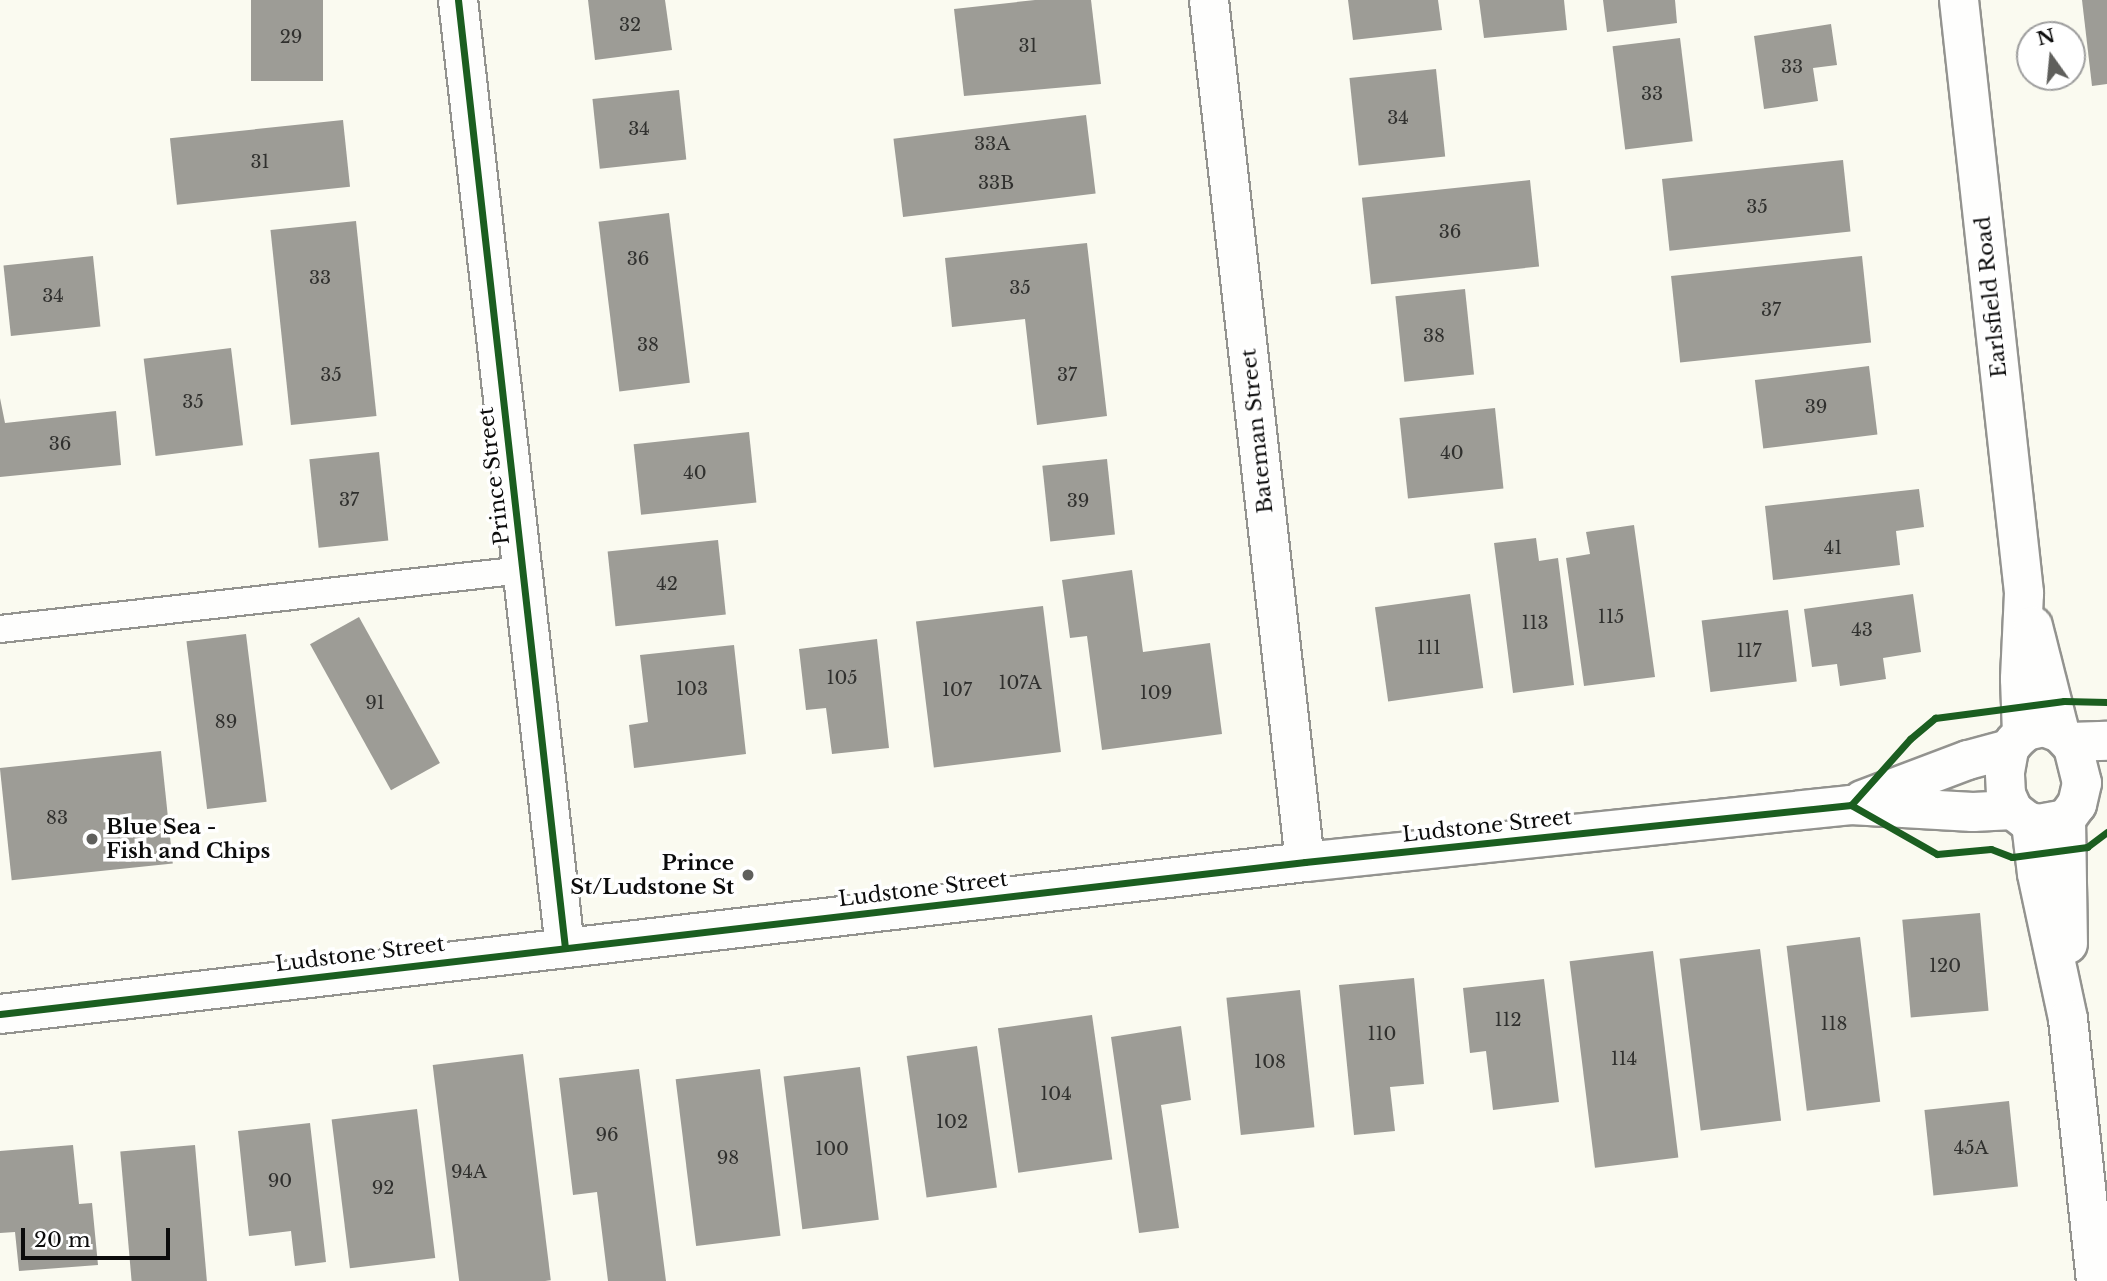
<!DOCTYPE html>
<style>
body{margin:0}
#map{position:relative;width:2107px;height:1281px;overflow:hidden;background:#fafaf0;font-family:"Libre Baskerville",serif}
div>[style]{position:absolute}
.building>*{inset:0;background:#9d9c96;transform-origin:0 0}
.roads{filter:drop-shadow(2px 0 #93938f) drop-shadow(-2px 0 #93938f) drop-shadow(0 2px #93938f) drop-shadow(0 -2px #93938f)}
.service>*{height:26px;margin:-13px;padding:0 13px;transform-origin:13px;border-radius:13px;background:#fefefd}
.minor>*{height:38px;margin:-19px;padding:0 19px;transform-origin:19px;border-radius:19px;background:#fefefd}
.tertiary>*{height:38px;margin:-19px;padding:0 19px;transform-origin:19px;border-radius:19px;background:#fefefd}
.cycleway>*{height:7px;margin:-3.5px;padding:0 3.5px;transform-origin:3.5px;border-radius:3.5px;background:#1b5e20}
.dots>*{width:19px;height:19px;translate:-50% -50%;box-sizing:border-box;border:4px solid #fff;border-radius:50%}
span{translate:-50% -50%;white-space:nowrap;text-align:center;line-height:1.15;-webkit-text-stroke:7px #fff;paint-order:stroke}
.number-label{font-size:18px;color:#30302e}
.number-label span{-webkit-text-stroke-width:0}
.street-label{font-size:21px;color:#0c0c0c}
.poi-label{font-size:21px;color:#0c0c0c;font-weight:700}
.left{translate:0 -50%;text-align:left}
.right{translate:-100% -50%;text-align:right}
.north{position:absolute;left:2016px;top:21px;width:70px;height:70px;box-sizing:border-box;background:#fff;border:2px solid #9e9e9e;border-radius:50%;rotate:345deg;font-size:19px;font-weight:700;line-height:28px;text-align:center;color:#0c0c0c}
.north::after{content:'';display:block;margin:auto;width:24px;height:32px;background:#5f5f5c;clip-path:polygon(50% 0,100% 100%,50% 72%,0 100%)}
.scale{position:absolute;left:21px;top:1228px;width:149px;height:32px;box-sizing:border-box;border:4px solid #0c0c0c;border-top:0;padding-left:9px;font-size:21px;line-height:24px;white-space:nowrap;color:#0c0c0c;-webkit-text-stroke:5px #fff;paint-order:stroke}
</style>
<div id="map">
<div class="building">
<div style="left:251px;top:0;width:72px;height:81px"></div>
<div style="clip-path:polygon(588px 0,665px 0,672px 50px,595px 60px)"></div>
<div style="clip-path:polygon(1035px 0,1091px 0,1101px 84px,964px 96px,954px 9px)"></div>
<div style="clip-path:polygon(1348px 0,1438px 0,1442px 30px,1353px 40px)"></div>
<div style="clip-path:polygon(1479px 0,1564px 0,1567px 30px,1484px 38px)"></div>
<div style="clip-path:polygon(1603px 0,1675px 0,1677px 23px,1607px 32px)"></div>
<div style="clip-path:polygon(2082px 0,2107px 0,2107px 84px,2092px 86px)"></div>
<div style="clip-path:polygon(1831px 24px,1837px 65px,1813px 68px,1818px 101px,1764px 109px,1754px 36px)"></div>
<div style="left:1680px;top:38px;width:104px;height:68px;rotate:83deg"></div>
<div style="left:1436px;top:69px;width:88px;height:87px;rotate:84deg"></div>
<div style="left:679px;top:90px;width:70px;height:87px;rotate:84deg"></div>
<div style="left:1086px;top:115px;width:79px;height:194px;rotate:83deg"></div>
<div style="left:343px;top:120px;width:67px;height:174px;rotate:84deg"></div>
<div style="left:1843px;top:160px;width:72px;height:182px;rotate:84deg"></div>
<div style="left:1530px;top:180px;width:87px;height:169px;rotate:84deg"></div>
<div style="left:669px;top:213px;width:171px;height:71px;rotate:83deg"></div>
<div style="left:356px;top:221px;width:196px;height:86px;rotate:84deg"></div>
<div style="clip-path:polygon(1087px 243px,1107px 416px,1037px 425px,1025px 319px,952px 327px,945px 258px)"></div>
<div style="left:93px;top:256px;width:71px;height:90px;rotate:84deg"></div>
<div style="left:1862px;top:256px;width:87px;height:192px;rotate:84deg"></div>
<div style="left:1465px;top:289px;width:86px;height:70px;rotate:84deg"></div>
<div style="left:231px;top:348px;width:98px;height:88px;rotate:83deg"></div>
<div style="left:1869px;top:366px;width:69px;height:115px;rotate:83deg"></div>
<div style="clip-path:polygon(0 398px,5px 423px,116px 411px,121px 465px,0 477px)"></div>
<div style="left:1495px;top:408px;width:81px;height:96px;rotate:84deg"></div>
<div style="left:749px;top:432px;width:71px;height:116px;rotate:84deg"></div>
<div style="left:379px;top:452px;width:89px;height:70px;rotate:84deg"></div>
<div style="left:1107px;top:459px;width:76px;height:65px;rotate:84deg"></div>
<div style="clip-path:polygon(1919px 489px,1924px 527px,1896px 531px,1900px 565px,1773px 580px,1765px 506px)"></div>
<div style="clip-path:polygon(1634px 525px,1655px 677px,1584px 686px,1566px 558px,1590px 554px,1586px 532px)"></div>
<div style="clip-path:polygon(1536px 538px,1539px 561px,1558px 558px,1574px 685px,1513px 693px,1494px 543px)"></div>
<div style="left:718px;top:540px;width:75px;height:111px;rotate:84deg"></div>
<div style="clip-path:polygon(1132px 570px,1143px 652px,1210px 643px,1222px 734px,1102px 750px,1087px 636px,1070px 638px,1062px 580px)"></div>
<div style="left:1470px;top:594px;width:95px;height:96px;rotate:82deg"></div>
<div style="clip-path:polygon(1913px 594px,1921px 652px,1883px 658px,1886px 679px,1840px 686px,1837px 664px,1812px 667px,1804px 609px)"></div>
<div style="left:1043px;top:606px;width:147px;height:128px;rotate:83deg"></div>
<div style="left:1788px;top:610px;width:72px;height:87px;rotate:83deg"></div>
<div style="left:359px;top:617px;width:167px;height:56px;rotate:61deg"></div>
<div style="left:246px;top:634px;width:169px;height:60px;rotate:83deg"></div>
<div style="clip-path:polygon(877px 639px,889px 748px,832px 754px,826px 708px,806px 710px,799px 649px)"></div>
<div style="clip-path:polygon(734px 645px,746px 754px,634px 768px,629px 725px,648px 722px,640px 655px)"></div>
<div style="left:161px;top:751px;width:113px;height:162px;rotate:84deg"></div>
<div style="left:1980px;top:913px;width:98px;height:78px;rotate:85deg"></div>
<div style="left:1860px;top:937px;width:166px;height:74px;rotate:83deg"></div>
<div style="left:1760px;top:949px;width:173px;height:81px;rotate:83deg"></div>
<div style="left:1653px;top:951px;width:208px;height:84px;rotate:83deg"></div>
<div style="clip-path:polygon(1414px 978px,1424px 1084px,1390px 1087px,1395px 1131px,1354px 1135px,1339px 985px)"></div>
<div style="clip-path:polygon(1544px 979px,1559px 1102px,1493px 1110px,1486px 1051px,1470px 1053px,1463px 988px)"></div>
<div style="left:1300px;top:990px;width:138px;height:74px;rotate:84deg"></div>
<div style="left:1092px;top:1015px;width:146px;height:95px;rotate:82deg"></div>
<div style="clip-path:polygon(1181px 1026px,1191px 1100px,1161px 1105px,1179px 1228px,1139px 1233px,1111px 1037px)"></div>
<div style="left:977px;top:1046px;width:143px;height:71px;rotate:82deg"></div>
<div style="left:523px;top:1054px;width:228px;height:91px;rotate:83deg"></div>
<div style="left:860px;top:1067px;width:154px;height:77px;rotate:83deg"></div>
<div style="clip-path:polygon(639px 1069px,666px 1281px,608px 1281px,597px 1192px,573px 1195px,559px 1078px)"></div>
<div style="left:760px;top:1069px;width:168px;height:85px;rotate:83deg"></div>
<div style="left:2009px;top:1101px;width:86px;height:85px;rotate:84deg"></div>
<div style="left:417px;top:1109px;width:150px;height:86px;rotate:83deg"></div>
<div style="clip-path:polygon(310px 1123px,326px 1262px,295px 1266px,291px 1231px,249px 1236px,238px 1131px)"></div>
<div style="clip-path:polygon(73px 1145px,79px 1204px,92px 1203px,98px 1265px,19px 1271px,15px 1232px,0 1233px,0 1151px)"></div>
<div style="left:195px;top:1145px;width:137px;height:75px;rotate:85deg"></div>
</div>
<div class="roads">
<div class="service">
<div style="left:0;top:629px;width:526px;rotate:-6.44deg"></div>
</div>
<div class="minor">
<div style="left:458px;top:0;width:954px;rotate:83.56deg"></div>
<div style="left:1209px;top:0;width:867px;rotate:83.65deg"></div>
<div style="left:1959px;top:0;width:597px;rotate:83.74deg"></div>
<div style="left:2024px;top:593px;width:86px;rotate:92.7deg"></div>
<div style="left:2020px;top:679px;width:55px;rotate:87.9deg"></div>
<div style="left:2033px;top:626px;width:110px;rotate:75.8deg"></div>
<div style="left:2066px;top:819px;width:125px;rotate:89.1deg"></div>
<div style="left:2031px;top:823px;width:51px;rotate:83.3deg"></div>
<div style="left:2037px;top:874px;width:148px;rotate:77.9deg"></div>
<div style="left:2068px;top:1019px;width:263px;rotate:83.9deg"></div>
</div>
<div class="tertiary">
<div style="left:2044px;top:727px;width:17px;rotate:21deg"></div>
<div style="left:2060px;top:733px;width:19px;rotate:47deg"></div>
<div style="left:2073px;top:747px;width:37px;rotate:76deg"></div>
<div style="left:2082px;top:783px;width:22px;rotate:103deg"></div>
<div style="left:2077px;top:804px;width:19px;rotate:126deg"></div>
<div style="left:2066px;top:819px;width:28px;rotate:170deg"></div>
<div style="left:2038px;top:824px;width:11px;rotate:-165deg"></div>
<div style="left:2027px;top:821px;width:18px;rotate:-142deg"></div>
<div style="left:2013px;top:810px;width:17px;rotate:-114deg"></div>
<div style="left:2006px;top:794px;width:22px;rotate:-93deg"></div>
<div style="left:2005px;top:772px;width:23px;rotate:-80deg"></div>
<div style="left:2009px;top:749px;width:10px;rotate:-53deg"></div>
<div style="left:2015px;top:741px;width:15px;rotate:-42deg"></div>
<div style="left:2026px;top:731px;width:18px;rotate:-13deg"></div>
<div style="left:2070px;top:742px;width:37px;rotate:-2deg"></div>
<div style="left:1862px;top:800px;width:113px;rotate:-20.7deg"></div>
<div style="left:1968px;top:760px;width:42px;rotate:-15deg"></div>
<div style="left:0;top:1014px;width:1314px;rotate:-6.64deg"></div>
<div style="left:1305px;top:862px;width:549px;rotate:-5.96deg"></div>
<div style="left:1851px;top:805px;width:122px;rotate:3.3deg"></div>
<div style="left:1973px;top:812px;width:40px;rotate:-2.9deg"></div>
</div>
</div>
<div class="cycleway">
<div style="left:458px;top:0;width:954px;rotate:83.56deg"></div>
<div style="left:1851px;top:805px;width:89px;rotate:-48.2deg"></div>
<div style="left:1910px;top:739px;width:33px;rotate:-40deg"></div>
<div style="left:1935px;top:718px;width:130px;rotate:-7.5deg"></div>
<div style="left:2064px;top:701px;width:43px;rotate:1.3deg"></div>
<div style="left:1851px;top:805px;width:99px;rotate:29.7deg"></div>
<div style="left:1937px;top:854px;width:54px;rotate:-5.3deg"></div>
<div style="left:1991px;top:849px;width:22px;rotate:21deg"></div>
<div style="left:2012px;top:857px;width:76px;rotate:-7.6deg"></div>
<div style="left:2087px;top:847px;width:25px;rotate:-37deg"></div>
<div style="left:0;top:1014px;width:1314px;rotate:-6.64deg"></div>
<div style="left:1305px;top:862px;width:549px;rotate:-5.96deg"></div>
</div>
<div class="dots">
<div style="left:92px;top:839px;background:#5f5f5c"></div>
<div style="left:748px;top:875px;background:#5f5f5c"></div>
</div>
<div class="number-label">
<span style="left:630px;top:25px">32</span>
<span style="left:291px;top:37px">29</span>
<span style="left:1028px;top:46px">31</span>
<span style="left:1792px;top:67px">33</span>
<span style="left:1652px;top:94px">33</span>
<span style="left:1398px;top:118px">34</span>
<span style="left:639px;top:129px">34</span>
<span style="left:992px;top:144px">33A</span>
<span style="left:260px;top:162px">31</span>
<span style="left:996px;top:183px">33B</span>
<span style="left:1757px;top:207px">35</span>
<span style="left:1450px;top:232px">36</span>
<span style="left:638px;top:259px">36</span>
<span style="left:320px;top:278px">33</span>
<span style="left:1020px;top:288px">35</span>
<span style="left:53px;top:296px">34</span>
<span style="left:1771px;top:310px">37</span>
<span style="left:1434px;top:336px">38</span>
<span style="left:648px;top:345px">38</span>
<span style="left:331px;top:375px">35</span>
<span style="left:1067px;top:375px">37</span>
<span style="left:193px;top:402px">35</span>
<span style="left:1816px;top:407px">39</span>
<span style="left:60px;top:444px">36</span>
<span style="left:1452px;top:453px">40</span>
<span style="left:695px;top:473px">40</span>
<span style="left:349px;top:500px">37</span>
<span style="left:1078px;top:501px">39</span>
<span style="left:1833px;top:548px">41</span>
<span style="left:667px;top:584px">42</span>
<span style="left:1611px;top:617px">115</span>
<span style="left:1535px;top:623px">113</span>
<span style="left:1862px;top:630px">43</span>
<span style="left:1429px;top:648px">111</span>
<span style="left:1749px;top:651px">117</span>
<span style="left:842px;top:678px">105</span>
<span style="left:1020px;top:683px">107A</span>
<span style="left:692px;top:689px">103</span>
<span style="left:957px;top:690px">107</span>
<span style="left:1156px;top:693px">109</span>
<span style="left:375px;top:703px">91</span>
<span style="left:226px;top:722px">89</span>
<span style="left:57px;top:818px">83</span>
<span style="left:1945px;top:966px">120</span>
<span style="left:1508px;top:1020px">112</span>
<span style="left:1834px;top:1024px">118</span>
<span style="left:1382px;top:1034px">110</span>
<span style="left:1624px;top:1059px">114</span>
<span style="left:1270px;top:1062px">108</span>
<span style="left:1056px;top:1094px">104</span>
<span style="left:952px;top:1122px">102</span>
<span style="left:607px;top:1135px">96</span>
<span style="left:1971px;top:1148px">45A</span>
<span style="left:832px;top:1149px">100</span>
<span style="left:728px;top:1158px">98</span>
<span style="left:469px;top:1172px">94A</span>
<span style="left:280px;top:1181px">90</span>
<span style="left:383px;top:1188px">92</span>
</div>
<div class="street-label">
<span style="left:1991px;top:297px;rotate:-96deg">Earlsfield Road</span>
<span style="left:1257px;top:431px;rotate:-96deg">Bateman Street</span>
<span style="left:494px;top:476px;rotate:-97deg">Prince Street</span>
<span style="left:1487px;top:826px;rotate:-6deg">Ludstone Street</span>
<span style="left:923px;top:889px;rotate:-7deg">Ludstone Street</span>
<span style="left:360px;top:954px;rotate:-7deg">Ludstone Street</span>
</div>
<div class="poi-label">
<span class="left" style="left:106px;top:839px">Blue Sea -<br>Fish and Chips</span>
<span class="right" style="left:734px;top:875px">Prince<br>St/Ludstone St</span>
</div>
<div class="north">N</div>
<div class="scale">20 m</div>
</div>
